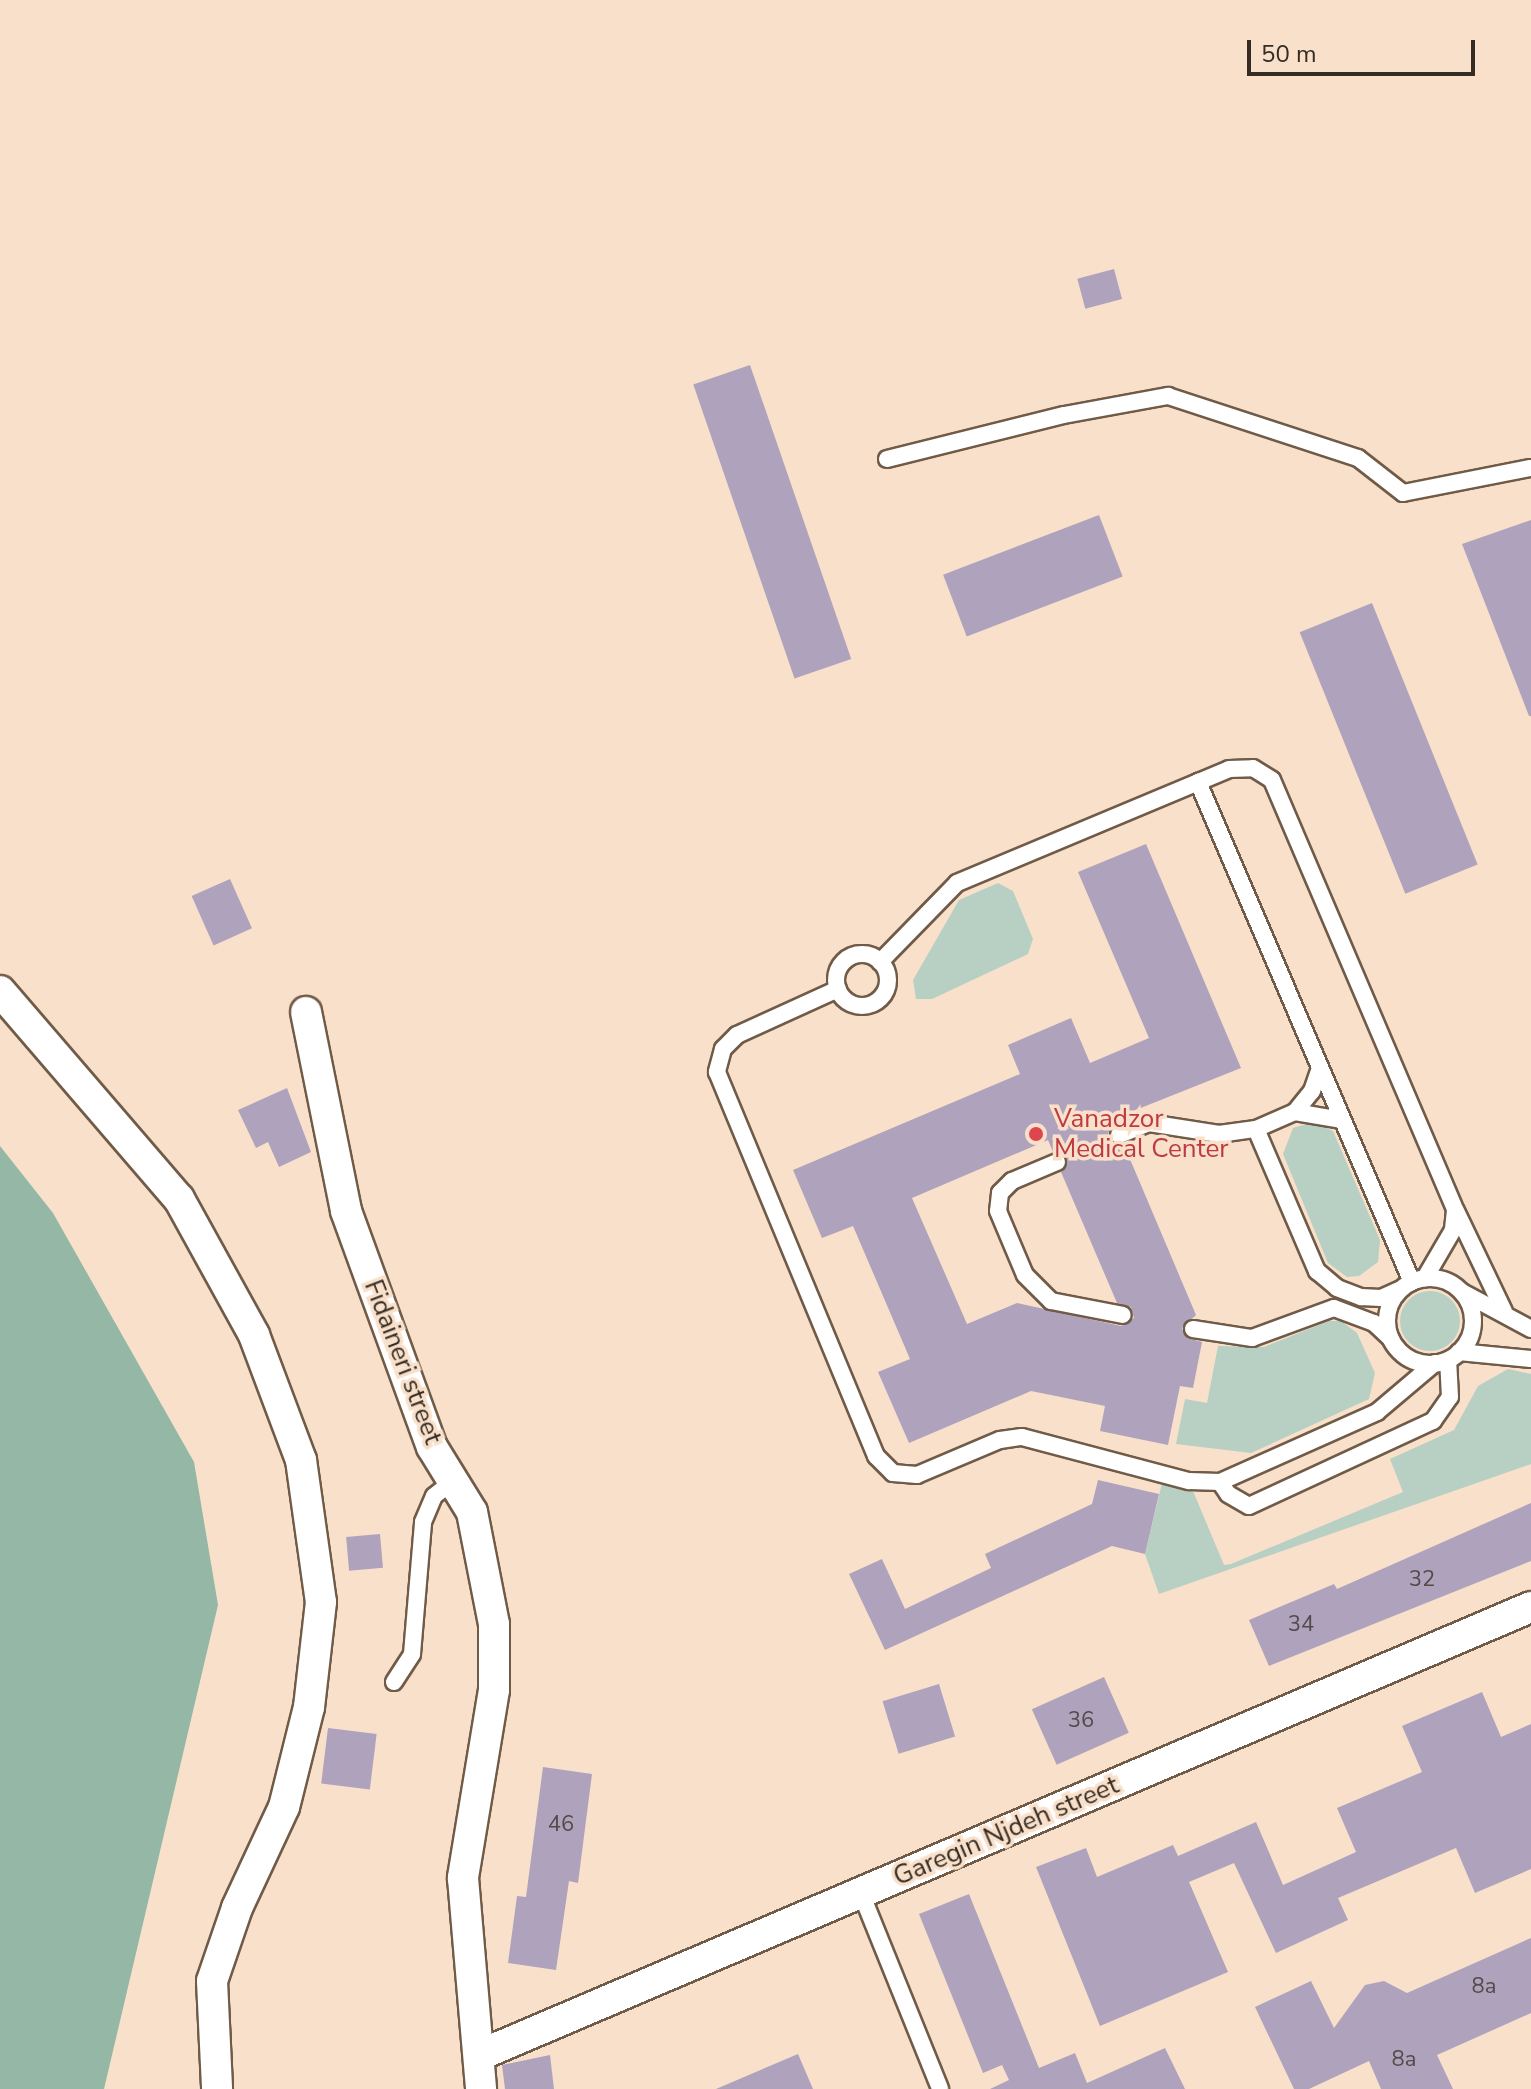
<!DOCTYPE html>
<style>
body{margin:0}
#map{position:relative;width:1531px;height:2089px;overflow:hidden;background:#f9e0ca;font-family:"Nunito Sans",sans-serif}
div>[style]{position:absolute}
.green>*{inset:0;background:#b8cfc3}
.round{border-radius:50%}
.forest>*{inset:0;background:#95b7a6}
.building>*{inset:0;background:#afa2bc;transform-origin:0 0}
.roads{filter:drop-shadow(2px 0 #705b48) drop-shadow(-2px 0 #705b48) drop-shadow(0 2px #705b48) drop-shadow(0 -2px #705b48)}
.service>*{height:16px;margin:-8px;padding:0 8px;transform-origin:8px;border-radius:8px;background:#fff}
.service>.ring{margin:-8px;padding:0;box-sizing:content-box;background:none;border:16px solid #fff;border-radius:50%}
.minor>*{height:30px;margin:-15px;padding:0 15px;transform-origin:15px;border-radius:15px;background:#fff}
.dots>*{width:22px;height:22px;translate:-50% -50%;box-sizing:border-box;border:4px solid #f9e0ca;border-radius:50%}
span{translate:-50% -50%;white-space:nowrap;text-align:center;line-height:1.15;-webkit-text-stroke:7px #f9e0ca;paint-order:stroke}
.number-label{font-size:22px;color:#544a49}
.number-label span{-webkit-text-stroke-width:0}
.health-label{font-size:26px;color:#be3a42}
.left{translate:0 -50%;text-align:left}
.street-label{font-size:26px;color:#352c23}
.scale{position:absolute;left:1247px;top:40px;width:228px;height:36px;box-sizing:border-box;border:4px solid #352c23;border-top:0;padding-left:10px;font-size:24px;line-height:28px;white-space:nowrap;color:#352c23;-webkit-text-stroke:6px #f9e0ca;paint-order:stroke}
</style>
<div id="map">
<div class="green">
<div style="clip-path:polygon(998px 883px,1013px 891px,1033px 939px,1028px 954px,932px 999px,916px 999px,913px 980px,959px 900px)"></div>
<div style="clip-path:polygon(1313px 1122px,1333px 1131px,1380px 1240px,1378px 1262px,1359px 1276px,1347px 1277px,1328px 1263px,1283px 1154px,1293px 1128px)"></div>
<div class="round" style="left:1400px;top:1291px;width:60px;height:60px"></div>
<div style="clip-path:polygon(1329px 1321px,1341px 1321px,1357px 1333px,1375px 1373px,1369px 1399px,1251px 1453px,1176px 1444px,1185px 1399px,1207px 1403px,1218px 1346px,1264px 1347px)"></div>
<div style="clip-path:polygon(1508px 1369px,1531px 1374px,1531px 1464px,1159px 1594px,1145px 1554px,1162px 1483px,1193px 1491px,1224px 1565px,1231px 1564px,1403px 1492px,1390px 1459px,1454px 1430px,1478px 1386px)"></div>
</div>
<div class="forest">
<div style="clip-path:polygon(0 1146px,53px 1213px,194px 1462px,218px 1605px,104px 2089px,0 2089px)"></div>
</div>
<div class="building">
<div style="left:1114px;top:269px;width:31px;height:38px;rotate:75deg"></div>
<div style="left:750px;top:365px;width:311px;height:60px;rotate:71deg"></div>
<div style="left:1099px;top:515px;width:66px;height:167px;rotate:69deg"></div>
<div style="clip-path:polygon(1531px 520px,1531px 716px,1529px 716px,1462px 544px)"></div>
<div style="left:1372px;top:603px;width:282px;height:78px;rotate:68deg"></div>
<div style="clip-path:polygon(evenodd,1146px 844px,1241px 1068px,1113px 1119px,1115px 1125px,1108px 1133px,1112px 1143px,1124px 1145px,1196px 1315px,1182px 1328px,1187px 1338px,1202px 1342px,1193px 1388px,1180px 1386px,1168px 1445px,1100px 1431px,1105px 1406px,1031px 1391px,909px 1443px,878px 1372px,910px 1359px,853px 1226px,822px 1238px,793px 1170px,1020px 1074px,1008px 1045px,1071px 1018px,1090px 1063px,1149px 1038px,1078px 872px,1146px 844px,1048px 1140px,1053px 1152px,1067px 1157px,1061px 1172px,1117px 1303px,1131px 1307px,1134px 1318px,1121px 1326px,1017px 1303px,967px 1324px,912px 1198px,1048px 1140px)"></div>
<div style="left:230px;top:879px;width:54px;height:42px;rotate:66deg"></div>
<div style="clip-path:polygon(287px 1088px,311px 1152px,279px 1167px,268px 1142px,256px 1148px,238px 1110px)"></div>
<div style="clip-path:polygon(1098px 1480px,1159px 1494px,1145px 1554px,1112px 1546px,885px 1650px,849px 1574px,882px 1559px,905px 1609px,991px 1568px,985px 1554px,1092px 1504px)"></div>
<div style="clip-path:polygon(1531px 1503px,1531px 1561px,1269px 1666px,1249px 1620px,1334px 1584px,1337px 1589px)"></div>
<div style="left:380px;top:1534px;width:34px;height:34px;rotate:85deg"></div>
<div style="left:1104px;top:1677px;width:61px;height:79px;rotate:66deg"></div>
<div style="left:939px;top:1684px;width:55px;height:59px;rotate:73deg"></div>
<div style="clip-path:polygon(1482px 1692px,1501px 1737px,1531px 1724px,1531px 1869px,1475px 1893px,1456px 1848px,1338px 1898px,1348px 1920px,1276px 1953px,1234px 1863px,1189px 1882px,1228px 1972px,1100px 2026px,1036px 1867px,1086px 1848px,1097px 1877px,1173px 1845px,1178px 1856px,1256px 1822px,1283px 1885px,1356px 1852px,1337px 1808px,1422px 1772px,1402px 1726px)"></div>
<div style="left:328px;top:1728px;width:49px;height:56px;rotate:7deg"></div>
<div style="clip-path:polygon(543px 1767px,592px 1774px,578px 1883px,569px 1881px,556px 1970px,508px 1963px,517px 1896px,526px 1897px)"></div>
<div style="clip-path:polygon(969px 1894px,1039px 2068px,1075px 2053px,1087px 2083px,1165px 2048px,1185px 2089px,990px 2089px,1009px 2080px,1002px 2065px,983px 2073px,919px 1914px)"></div>
<div style="clip-path:polygon(1531px 1938px,1531px 2013px,1437px 2055px,1453px 2089px,1381px 2089px,1369px 2061px,1309px 2089px,1294px 2089px,1255px 2007px,1311px 1981px,1334px 2028px,1365px 1985px,1384px 1981px,1407px 1993px)"></div>
<div style="clip-path:polygon(798px 2054px,813px 2089px,716px 2089px)"></div>
<div style="clip-path:polygon(550px 2055px,554px 2089px,505px 2089px,502px 2065px)"></div>
</div>
<div class="roads">
<div class="service">
<div style="left:887px;top:459px;width:182px;rotate:-14deg"></div>
<div style="left:1064px;top:415px;width:106px;rotate:-10.4deg"></div>
<div style="left:1168px;top:396px;width:200px;rotate:18.1deg"></div>
<div style="left:1358px;top:458px;width:57px;rotate:37.9deg"></div>
<div style="left:1403px;top:493px;width:130px;rotate:-11.1deg"></div>
<div style="left:1198px;top:782px;width:544px;rotate:66.83deg"></div>
<div class="ring" style="left:836px;top:954px;width:36px;height:36px"></div>
<div style="left:880px;top:962px;width:110px;rotate:-45.7deg"></div>
<div style="left:957px;top:883px;width:295px;rotate:-22.7deg"></div>
<div style="left:1229px;top:769px;width:24px;rotate:-2deg"></div>
<div style="left:1253px;top:768px;width:22px;rotate:32deg"></div>
<div style="left:1272px;top:780px;width:467px;rotate:66.9deg"></div>
<div style="left:1455px;top:1210px;width:20px;rotate:96deg"></div>
<div style="left:1453px;top:1230px;width:56px;rotate:120.3deg"></div>
<div style="left:838px;top:989px;width:111px;rotate:155.5deg"></div>
<div style="left:737px;top:1035px;width:20px;rotate:135deg"></div>
<div style="left:723px;top:1049px;width:24px;rotate:105deg"></div>
<div style="left:717px;top:1072px;width:416px;rotate:67.5deg"></div>
<div style="left:876px;top:1456px;width:24px;rotate:45deg"></div>
<div style="left:893px;top:1473px;width:24px;rotate:5deg"></div>
<div style="left:917px;top:1475px;width:90px;rotate:-22.9deg"></div>
<div style="left:1000px;top:1440px;width:22px;rotate:-8deg"></div>
<div style="left:1022px;top:1437px;width:173px;rotate:14.8deg"></div>
<div style="left:1189px;top:1481px;width:31px;rotate:2deg"></div>
<div style="left:1220px;top:1482px;width:172px;rotate:-24deg"></div>
<div style="left:1377px;top:1412px;width:76px;rotate:-40.2deg"></div>
<div style="left:1295px;top:1112px;width:27px;rotate:-51deg"></div>
<div style="left:1312px;top:1091px;width:24px;rotate:-71deg"></div>
<div style="left:1256px;top:1129px;width:155px;rotate:66.8deg"></div>
<div style="left:1317px;top:1271px;width:26px;rotate:40deg"></div>
<div style="left:1337px;top:1288px;width:26px;rotate:21deg"></div>
<div style="left:1361px;top:1297px;width:20px;rotate:3deg"></div>
<div style="left:1381px;top:1298px;width:20px;rotate:-24deg"></div>
<div style="left:1119px;top:1135px;width:32px;rotate:-22deg"></div>
<div style="left:1149px;top:1123px;width:71px;rotate:8.9deg"></div>
<div style="left:1219px;top:1134px;width:37px;rotate:-8deg"></div>
<div style="left:1256px;top:1129px;width:43px;rotate:-23.6deg"></div>
<div style="left:1295px;top:1112px;width:48px;rotate:9.7deg"></div>
<div style="left:1057px;top:1162px;width:49px;rotate:157.1deg"></div>
<div style="left:1012px;top:1181px;width:17px;rotate:135deg"></div>
<div style="left:1000px;top:1193px;width:18px;rotate:96deg"></div>
<div style="left:998px;top:1211px;width:69px;rotate:67.1deg"></div>
<div style="left:1025px;top:1275px;width:37px;rotate:45deg"></div>
<div style="left:1051px;top:1301px;width:73px;rotate:11deg"></div>
<div style="left:1456px;top:1211px;width:111px;rotate:64.4deg"></div>
<div class="ring" style="left:1387px;top:1278px;width:70px;height:70px"></div>
<div style="left:1462px;top:1292px;width:78px;rotate:28.2deg"></div>
<div style="left:1193px;top:1329px;width:60px;rotate:8.7deg"></div>
<div style="left:1252px;top:1338px;width:87px;rotate:-20.1deg"></div>
<div style="left:1334px;top:1308px;width:43px;rotate:20.6deg"></div>
<div style="left:1374px;top:1323px;width:23px;rotate:43deg"></div>
<div style="left:1459px;top:1352px;width:72px;rotate:5.6deg"></div>
<div style="left:1220px;top:1482px;width:14px;rotate:56deg"></div>
<div style="left:1228px;top:1494px;width:24px;rotate:30deg"></div>
<div style="left:1249px;top:1506px;width:203px;rotate:-24.8deg"></div>
<div style="left:1433px;top:1421px;width:29px;rotate:-55deg"></div>
<div style="left:1450px;top:1397px;width:37px;rotate:-93deg"></div>
<div style="left:394px;top:1682px;width:33px;rotate:-57deg"></div>
<div style="left:412px;top:1654px;width:132px;rotate:-85.2deg"></div>
<div style="left:423px;top:1522px;width:28px;rotate:-67deg"></div>
<div style="left:434px;top:1496px;width:16px;rotate:-38deg"></div>
<div style="left:447px;top:1486px;width:14px;rotate:21deg"></div>
<div style="left:861px;top:1893px;width:211px;rotate:68deg"></div>
</div>
<div class="minor">
<div style="left:0;top:991px;width:274px;rotate:49.3deg"></div>
<div style="left:179px;top:1199px;width:155px;rotate:61.1deg"></div>
<div style="left:254px;top:1335px;width:134px;rotate:69.4deg"></div>
<div style="left:301px;top:1460px;width:143px;rotate:82deg"></div>
<div style="left:321px;top:1602px;width:106px;rotate:96.5deg"></div>
<div style="left:309px;top:1707px;width:103px;rotate:104deg"></div>
<div style="left:284px;top:1807px;width:111px;rotate:115deg"></div>
<div style="left:237px;top:1908px;width:77px;rotate:108.9deg"></div>
<div style="left:212px;top:1981px;width:108px;rotate:87.3deg"></div>
<div style="left:306px;top:1012px;width:203px;rotate:78.6deg"></div>
<div style="left:346px;top:1211px;width:251px;rotate:70deg"></div>
<div style="left:432px;top:1447px;width:76px;rotate:58.4deg"></div>
<div style="left:472px;top:1512px;width:114px;rotate:78.9deg"></div>
<div style="left:494px;top:1624px;width:66px;rotate:90deg"></div>
<div style="left:494px;top:1690px;width:191px;rotate:99.4deg"></div>
<div style="left:463px;top:1878px;width:212px;rotate:85.1deg"></div>
<div style="left:480px;top:2055px;width:1142px;rotate:-23.09deg"></div>
</div>
</div>
<div class="dots">
<div style="left:1036px;top:1134px;background:#e0444e"></div>
</div>
<div class="number-label">
<span style="left:1422px;top:1580px">32</span>
<span style="left:1301px;top:1625px">34</span>
<span style="left:1081px;top:1721px">36</span>
<span style="left:561px;top:1825px">46</span>
<span style="left:1484px;top:1987px">8a</span>
<span style="left:1404px;top:2060px">8a</span>
</div>
<div class="health-label">
<span class="left" style="left:1054px;top:1134px">Vanadzor<br>Medical Center</span>
</div>
<div class="street-label">
<span style="left:403px;top:1362px;rotate:69deg">Fidaineri street</span>
<span style="left:1006px;top:1831px;rotate:-23deg">Garegin Njdeh street</span>
</div>
<div class="scale">50 m</div>
</div>
